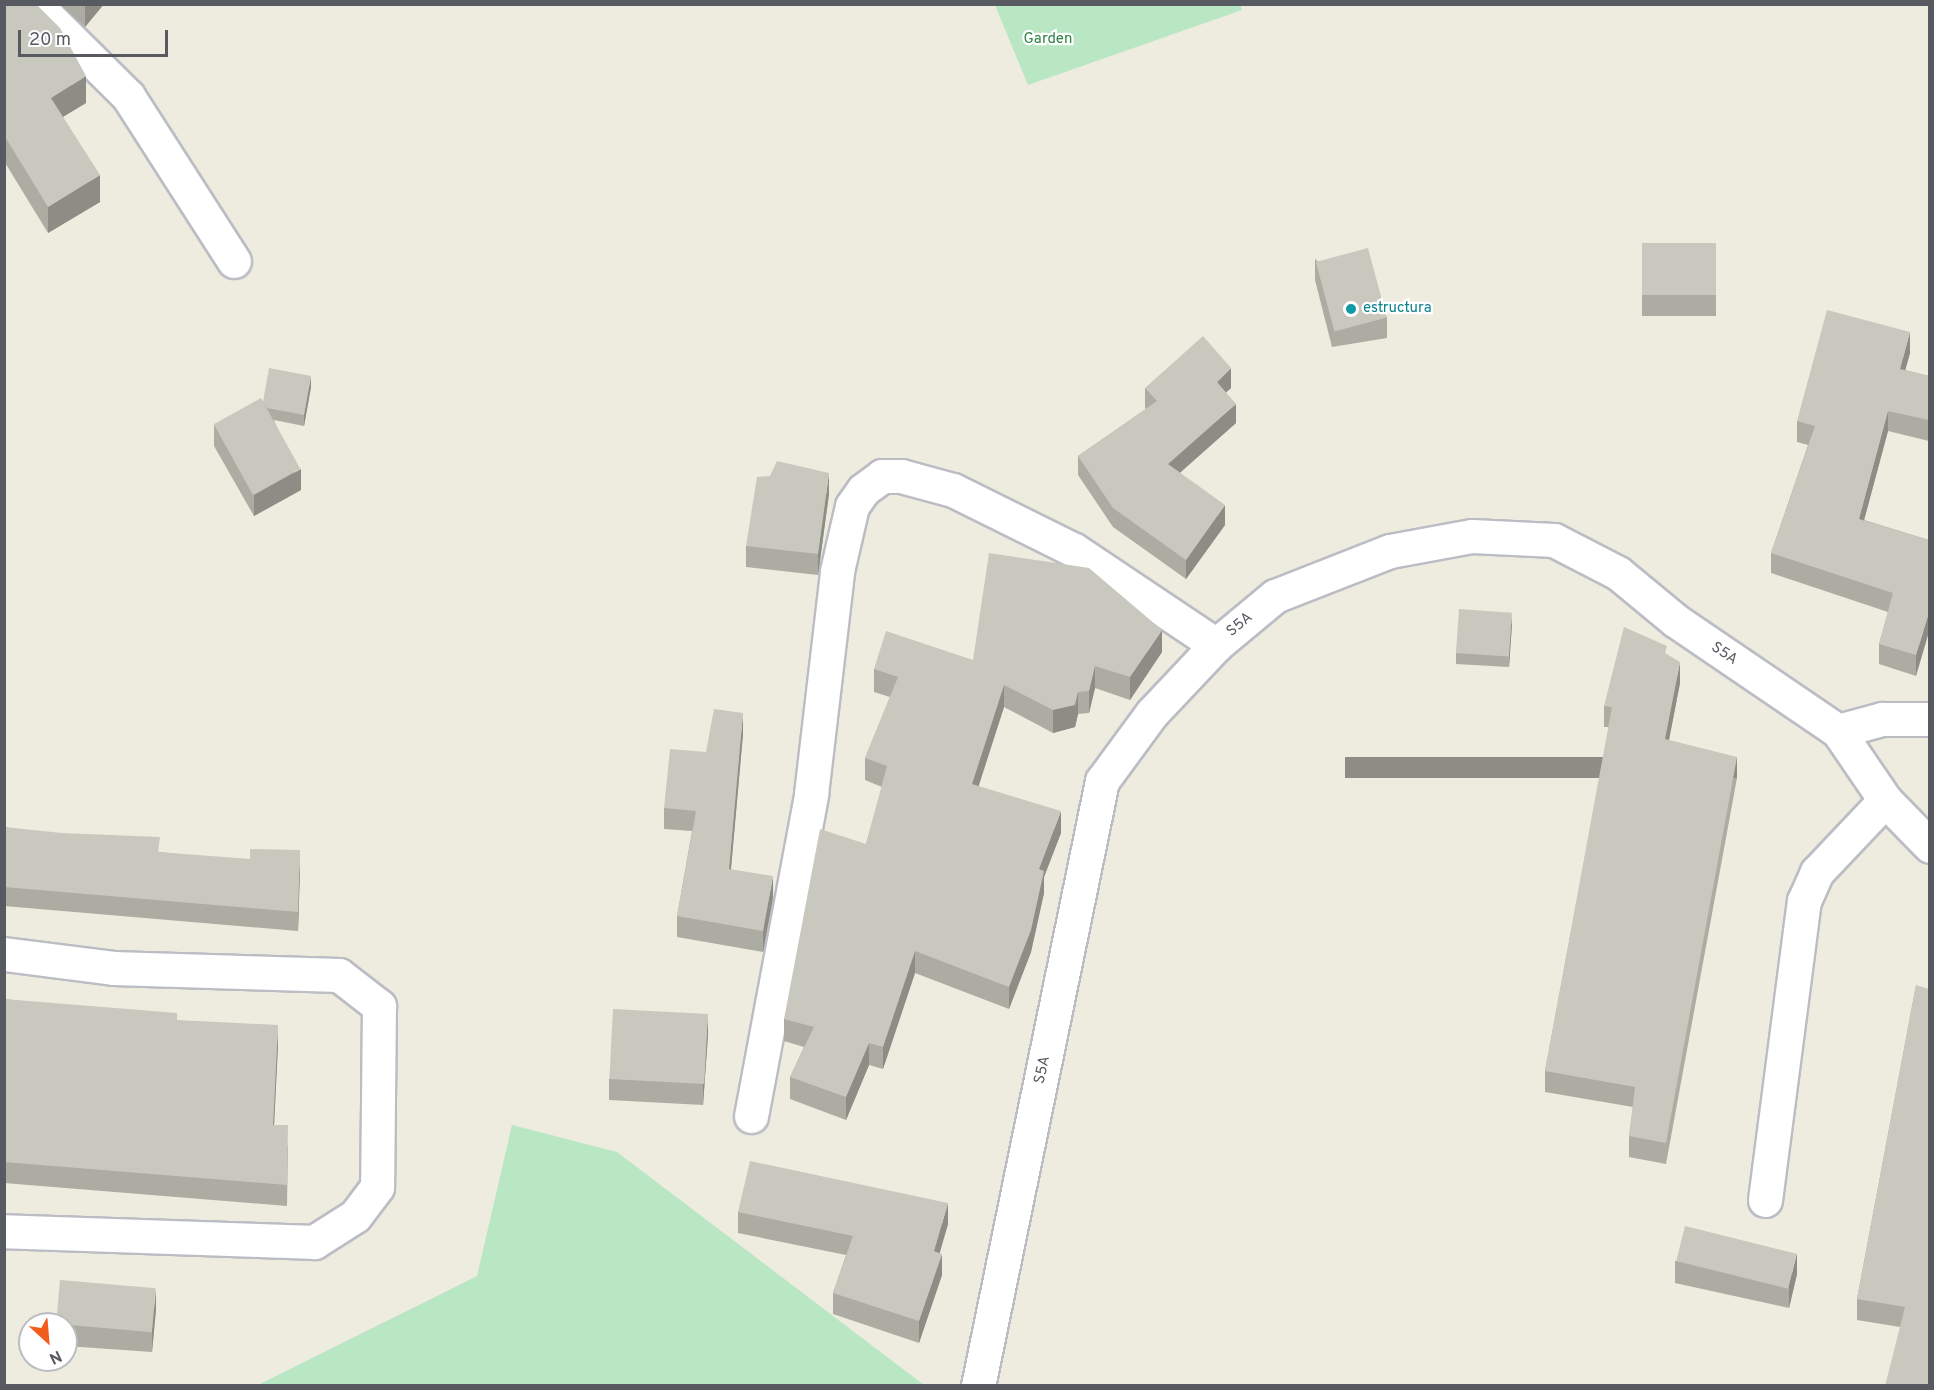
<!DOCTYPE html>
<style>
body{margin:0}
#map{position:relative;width:1934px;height:1390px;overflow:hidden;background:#edecdf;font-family:Overpass,sans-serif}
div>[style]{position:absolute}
.green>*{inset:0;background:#b9e6c3}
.roads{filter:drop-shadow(2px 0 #bcbdc4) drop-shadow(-2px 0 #bcbdc4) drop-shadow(0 2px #bcbdc4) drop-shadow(0 -2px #bcbdc4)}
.street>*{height:33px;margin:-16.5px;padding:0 16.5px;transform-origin:16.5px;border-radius:16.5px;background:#fff}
.wall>*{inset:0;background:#adaca3;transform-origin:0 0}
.shaded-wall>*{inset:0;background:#8d8c85;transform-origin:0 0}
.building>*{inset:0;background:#c9c8be;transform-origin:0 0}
.dots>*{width:16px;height:16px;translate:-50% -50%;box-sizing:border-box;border:3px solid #fff;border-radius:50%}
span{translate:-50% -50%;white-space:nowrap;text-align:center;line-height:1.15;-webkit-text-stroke:4.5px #fff;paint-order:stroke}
.park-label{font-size:15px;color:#2e8344}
.culture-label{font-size:15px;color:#0d838f}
.left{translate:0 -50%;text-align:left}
.street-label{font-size:15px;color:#585a61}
.frame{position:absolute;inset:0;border:6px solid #585a61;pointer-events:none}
.north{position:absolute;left:18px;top:1312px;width:60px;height:60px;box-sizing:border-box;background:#fff;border:2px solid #bcbdc0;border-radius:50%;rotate:154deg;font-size:16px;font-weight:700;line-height:24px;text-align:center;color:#585a61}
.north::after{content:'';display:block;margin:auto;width:21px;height:27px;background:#f45c1e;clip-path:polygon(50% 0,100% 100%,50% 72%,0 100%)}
.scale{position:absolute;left:18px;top:30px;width:150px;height:27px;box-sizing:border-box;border:3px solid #585a61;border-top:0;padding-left:8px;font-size:18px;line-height:21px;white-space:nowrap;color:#585a61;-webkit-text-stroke:4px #fff;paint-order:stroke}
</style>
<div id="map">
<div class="green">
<div style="clip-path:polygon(1240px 4px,1242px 10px,1028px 85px,995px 5px)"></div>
<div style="clip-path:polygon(512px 1125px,617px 1152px,924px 1385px,258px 1385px,477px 1276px)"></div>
</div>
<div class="roads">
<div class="street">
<div style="left:35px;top:4px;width:131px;rotate:44.7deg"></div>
<div style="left:128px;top:96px;width:196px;rotate:57.3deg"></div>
<div style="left:1838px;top:731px;width:46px;rotate:-15.3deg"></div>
<div style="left:1882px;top:719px;width:48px"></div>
<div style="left:4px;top:954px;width:110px;rotate:7.3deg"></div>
<div style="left:113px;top:968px;width:226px;rotate:1.8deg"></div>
<div style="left:339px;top:975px;width:51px;rotate:37.8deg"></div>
<div style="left:379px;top:1006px;width:181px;rotate:90.6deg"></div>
<div style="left:377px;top:1187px;width:36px;rotate:127deg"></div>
<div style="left:355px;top:1216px;width:49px;rotate:147.6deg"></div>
<div style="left:314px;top:1242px;width:310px;rotate:-178deg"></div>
<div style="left:751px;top:1116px;width:328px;rotate:-79.4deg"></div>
<div style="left:811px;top:794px;width:225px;rotate:-83.3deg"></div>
<div style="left:837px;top:571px;width:67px;rotate:-77deg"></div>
<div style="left:852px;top:506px;width:19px;rotate:-55deg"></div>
<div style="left:863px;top:490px;width:24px;rotate:-36deg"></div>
<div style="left:882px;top:476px;width:19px"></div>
<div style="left:901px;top:476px;width:54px;rotate:15.1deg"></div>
<div style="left:953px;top:490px;width:135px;rotate:26.4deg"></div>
<div style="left:1074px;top:550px;width:171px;rotate:33.8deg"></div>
<div style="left:1765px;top:1200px;width:302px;rotate:-82.6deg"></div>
<div style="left:1804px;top:901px;width:32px;rotate:-66deg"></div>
<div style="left:1817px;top:872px;width:99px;rotate:-46.6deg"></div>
<div style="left:978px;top:1386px;width:618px;rotate:-78.42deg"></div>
<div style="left:1102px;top:781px;width:84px;rotate:-53.7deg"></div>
<div style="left:1152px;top:713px;width:93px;rotate:-46.7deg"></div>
<div style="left:1216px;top:645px;width:77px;rotate:-39.7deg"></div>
<div style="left:1275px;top:596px;width:123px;rotate:-21.4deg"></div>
<div style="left:1390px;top:551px;width:83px;rotate:-10.4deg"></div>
<div style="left:1472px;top:536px;width:82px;rotate:2.8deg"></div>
<div style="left:1554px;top:540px;width:72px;rotate:27.3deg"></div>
<div style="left:1618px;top:573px;width:75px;rotate:39.6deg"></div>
<div style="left:1676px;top:621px;width:196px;rotate:34.2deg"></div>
<div style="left:1838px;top:731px;width:83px;rotate:55.7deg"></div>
<div style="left:1885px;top:800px;width:64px;rotate:45.6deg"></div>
</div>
</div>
<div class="wall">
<div style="clip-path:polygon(4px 4px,86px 103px,63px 117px,100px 202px,48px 233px,4px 161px)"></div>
<div style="clip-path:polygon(60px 4px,104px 4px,85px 27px)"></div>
<div style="left:1716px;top:243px;width:73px;height:74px;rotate:90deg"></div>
<div style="clip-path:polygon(1315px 259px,1387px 317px,1387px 338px,1332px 347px,1315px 280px)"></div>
<div style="clip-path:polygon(1910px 353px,1905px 370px,1929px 376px,1929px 441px,1888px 431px,1864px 520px,1929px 540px,1916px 676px,1879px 664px,1879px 644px,1888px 612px,1771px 573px,1771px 553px,1808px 445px,1797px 442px,1797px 421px)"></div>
<div style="clip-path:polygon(311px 387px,304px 426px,274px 420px,301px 490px,254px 516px,214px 446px,214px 425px,263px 402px)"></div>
<div style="clip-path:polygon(1145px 388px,1231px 388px,1226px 392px,1236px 423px,1180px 473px,1225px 525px,1186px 579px,1113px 527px,1078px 475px,1078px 456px,1146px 409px,1145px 408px)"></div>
<div style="clip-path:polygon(829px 494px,818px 575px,746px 567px,746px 546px)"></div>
<div style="clip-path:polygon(1512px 624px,1509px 667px,1456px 664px,1456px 653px)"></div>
<div style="clip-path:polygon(1162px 652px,1130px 700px,1095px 688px,1089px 713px,1078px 714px,1075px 727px,1053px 733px,1004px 707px,978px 786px,1061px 833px,1044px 877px,1044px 893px,1031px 952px,1009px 1009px,915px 973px,883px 1069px,869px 1065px,846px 1120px,790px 1099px,790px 1077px,804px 1047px,784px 1041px,784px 1019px,866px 844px,882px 787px,865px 780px,865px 758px,890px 697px,874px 692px,874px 669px,973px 660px)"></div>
<div style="clip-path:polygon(1667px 654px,1680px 683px,1669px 740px,1737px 778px,1666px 1164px,1629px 1157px,1629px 1136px,1633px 1107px,1545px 1092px,1545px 1071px,1609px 727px,1604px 727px,1604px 706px)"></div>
<div style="clip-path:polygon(743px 734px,731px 869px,773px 898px,763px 952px,677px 937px,677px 916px,692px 831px,664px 829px,664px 808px,706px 752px)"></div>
<div style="clip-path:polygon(4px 827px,160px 852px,300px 869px,298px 931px,4px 906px)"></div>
<div style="clip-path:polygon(1916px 985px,1929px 1386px,1900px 1327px,1857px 1320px,1857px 1299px)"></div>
<div style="clip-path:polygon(4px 999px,177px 1020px,278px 1045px,274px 1125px,288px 1146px,287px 1206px,4px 1183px)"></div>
<div style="clip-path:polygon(708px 1035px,703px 1105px,609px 1100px,609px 1079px)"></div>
<div style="clip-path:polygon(738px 1212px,948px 1224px,939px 1253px,942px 1275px,919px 1343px,833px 1314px,833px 1293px,846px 1255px,738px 1233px)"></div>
<div style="clip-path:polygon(1675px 1261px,1797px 1274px,1789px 1308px,1675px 1283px)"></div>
<div style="clip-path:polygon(156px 1309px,152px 1352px,66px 1346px,66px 1324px)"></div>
</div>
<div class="shaded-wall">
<div style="clip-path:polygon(85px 4px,104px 4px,85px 27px)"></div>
<div style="clip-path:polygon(86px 76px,86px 103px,51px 124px,51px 98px)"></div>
<div style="clip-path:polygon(100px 175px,100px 202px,48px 233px,48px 207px)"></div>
<div style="clip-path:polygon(1910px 332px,1910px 353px,1900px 389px,1900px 369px)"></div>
<div style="clip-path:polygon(1231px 368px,1231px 388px,1217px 401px,1217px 382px)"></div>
<div style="clip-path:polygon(311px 376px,311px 387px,304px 426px,304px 415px)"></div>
<div style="clip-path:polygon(1236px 404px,1236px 423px,1168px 483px,1168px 464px)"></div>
<div style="clip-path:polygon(1888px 411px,1888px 431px,1859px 539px,1859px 519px)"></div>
<div style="clip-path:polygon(301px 469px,301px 490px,254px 516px,254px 495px)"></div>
<div style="clip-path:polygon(829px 473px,829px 494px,818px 575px,818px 554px)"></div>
<div style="clip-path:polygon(1225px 505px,1225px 525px,1186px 579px,1186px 560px)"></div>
<div style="clip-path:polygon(1929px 612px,1929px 632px,1916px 676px,1916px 655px)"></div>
<div style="clip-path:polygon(1512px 613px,1512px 624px,1509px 667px,1509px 656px)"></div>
<div style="clip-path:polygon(1162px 630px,1162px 652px,1130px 700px,1130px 677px)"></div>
<div style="clip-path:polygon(1680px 662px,1680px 683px,1665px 760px,1665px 739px)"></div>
<div style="clip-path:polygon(1095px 666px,1095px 688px,1089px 713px,1089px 691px)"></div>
<div style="clip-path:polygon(1004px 685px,1004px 707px,972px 807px,972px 784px)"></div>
<div style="clip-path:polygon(1078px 692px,1078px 714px,1075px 727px,1053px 733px,1053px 710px)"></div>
<div style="clip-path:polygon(743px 713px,743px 734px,729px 890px,729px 869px)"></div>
<div style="left:1737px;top:757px;width:21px;height:392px;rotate:90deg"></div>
<div style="clip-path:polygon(1061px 811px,1061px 833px,1044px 877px,1044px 893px,1031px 952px,1009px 1009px,1009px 987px,1039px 869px)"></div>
<div style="clip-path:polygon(300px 850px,300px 869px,298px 931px,298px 912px)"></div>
<div style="clip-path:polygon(773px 876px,773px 898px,763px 952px,763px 931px)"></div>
<div style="clip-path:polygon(915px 951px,915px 973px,883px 1069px,883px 1047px)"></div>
<div style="clip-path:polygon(708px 1014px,708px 1035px,703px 1105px,703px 1084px)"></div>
<div style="clip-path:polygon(278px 1025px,278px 1045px,273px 1146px,273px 1125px)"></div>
<div style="clip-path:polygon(869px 1043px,869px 1065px,846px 1120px,846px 1097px)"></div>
<div style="clip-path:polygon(948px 1203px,948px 1224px,934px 1273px,934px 1251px)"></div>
<div style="clip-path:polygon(1797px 1253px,1797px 1274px,1789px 1308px,1789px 1286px)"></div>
<div style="clip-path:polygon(942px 1254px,942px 1275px,919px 1343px,919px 1321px)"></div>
<div style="clip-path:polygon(156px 1288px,156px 1309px,152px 1352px,152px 1331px)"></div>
</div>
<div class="building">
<div style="clip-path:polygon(4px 4px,36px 4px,60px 28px,86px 76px,51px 98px,100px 175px,48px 207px,4px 135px)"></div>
<div style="left:1716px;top:243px;width:52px;height:74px;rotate:90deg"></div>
<div style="left:1368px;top:248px;width:72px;height:54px;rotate:75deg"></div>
<div style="clip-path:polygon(1827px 310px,1910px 332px,1900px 369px,1929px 376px,1929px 420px,1888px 411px,1859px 519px,1929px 540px,1929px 612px,1916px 655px,1879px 644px,1893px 593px,1771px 553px,1815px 426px,1797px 421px)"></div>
<div style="clip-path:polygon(1203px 336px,1231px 368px,1217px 382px,1236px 404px,1168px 464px,1225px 505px,1186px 560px,1113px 508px,1078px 456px,1157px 401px,1145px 388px)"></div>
<div style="clip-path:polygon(269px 368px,311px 376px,304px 415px,267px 408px,263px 402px)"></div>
<div style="left:261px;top:398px;width:81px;height:54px;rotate:61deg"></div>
<div style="clip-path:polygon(777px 461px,829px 473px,818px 554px,746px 546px,757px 477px,770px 476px)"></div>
<div style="clip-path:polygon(989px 553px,1089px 568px,1162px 630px,1130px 677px,1095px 666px,1089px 691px,1078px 692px,1075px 705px,1053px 710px,1004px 685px,972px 784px,1061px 811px,1039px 869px,1044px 871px,1031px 930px,1009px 987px,915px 951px,883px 1047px,869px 1043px,846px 1097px,790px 1077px,814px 1027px,784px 1019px,820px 829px,866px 844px,887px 766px,865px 758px,898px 677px,874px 669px,886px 631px,973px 660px)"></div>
<div style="left:1459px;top:609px;width:53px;height:44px;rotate:4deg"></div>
<div style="clip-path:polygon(1624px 627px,1667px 646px,1665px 653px,1680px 662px,1665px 739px,1737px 757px,1666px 1143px,1629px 1136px,1635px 1087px,1545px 1071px,1612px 707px,1604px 706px)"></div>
<div style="clip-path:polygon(714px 709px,743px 713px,729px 869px,773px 876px,763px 931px,677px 916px,696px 811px,664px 808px,670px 749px,706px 752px)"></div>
<div style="clip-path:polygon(4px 827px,62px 833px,160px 837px,158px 852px,250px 859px,250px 849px,300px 850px,298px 912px,4px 887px)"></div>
<div style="clip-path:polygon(1916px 985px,1929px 989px,1929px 1386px,1885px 1386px,1905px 1307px,1857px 1299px)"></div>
<div style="clip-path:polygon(4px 999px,177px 1013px,177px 1020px,278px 1025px,273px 1125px,288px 1125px,287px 1185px,4px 1162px)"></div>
<div style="left:613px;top:1009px;width:95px;height:70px;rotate:3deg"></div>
<div style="clip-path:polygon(750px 1161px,948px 1203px,934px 1251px,942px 1254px,919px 1321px,833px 1293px,853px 1236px,738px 1212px)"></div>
<div style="left:1685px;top:1226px;width:115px;height:36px;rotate:14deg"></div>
<div style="left:60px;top:1280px;width:96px;height:44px;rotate:5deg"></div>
</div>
<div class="dots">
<div style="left:1351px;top:309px;background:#0f9aa8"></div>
</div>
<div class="park-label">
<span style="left:1048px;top:40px">Garden</span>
</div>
<div class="culture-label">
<span class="left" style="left:1363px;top:309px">estructura</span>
</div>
<div class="street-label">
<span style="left:1240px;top:625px;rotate:-40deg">S5A</span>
<span style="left:1724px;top:654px;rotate:34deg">S5A</span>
<span style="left:1043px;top:1070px;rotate:-78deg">S5A</span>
</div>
<div class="frame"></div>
<div class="north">N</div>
<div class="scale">20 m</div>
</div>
